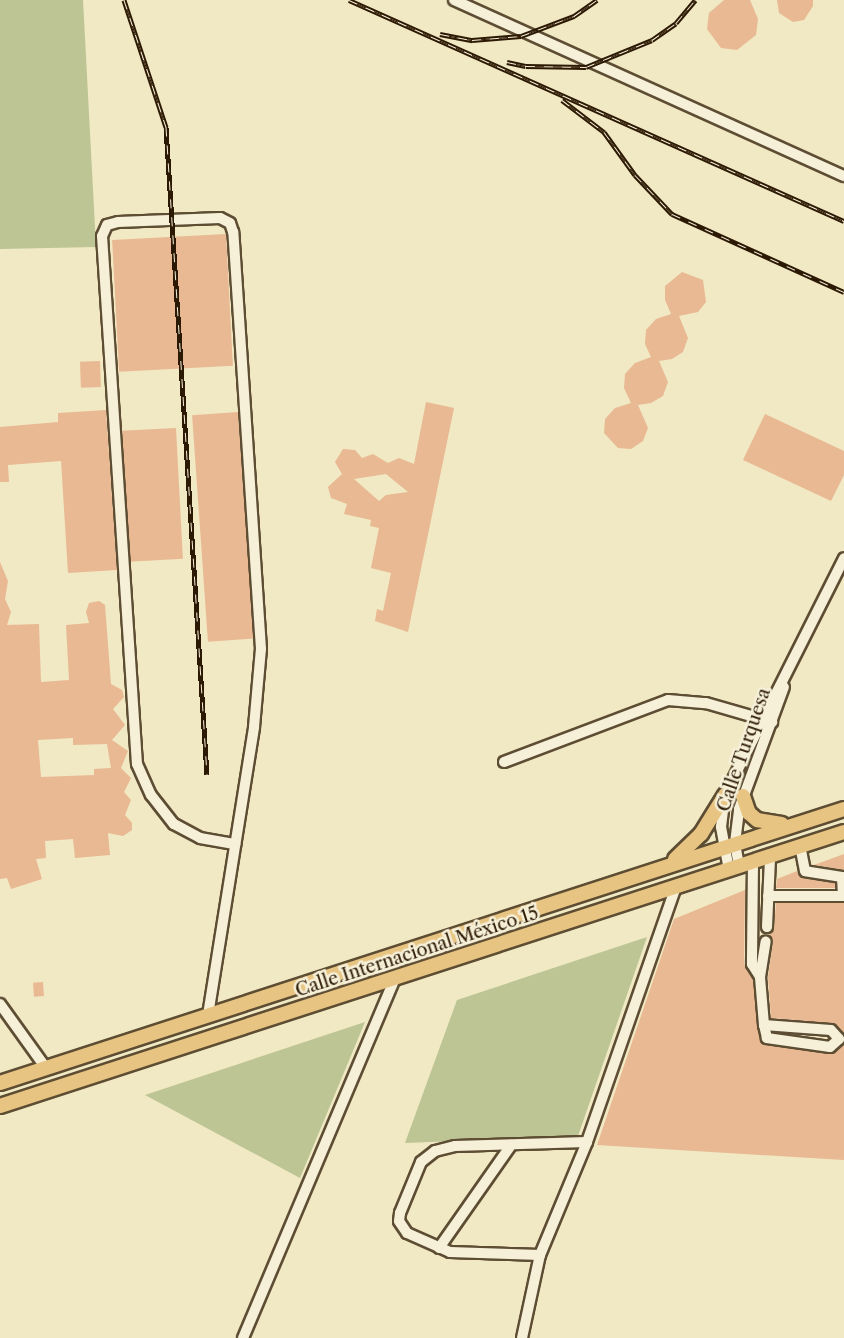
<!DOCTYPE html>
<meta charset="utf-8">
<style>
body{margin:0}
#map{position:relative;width:844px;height:1338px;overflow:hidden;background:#f1e8c4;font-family:"Libre Caslon Text",serif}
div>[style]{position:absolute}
.green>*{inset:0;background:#bcc593}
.building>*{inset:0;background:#e8b992;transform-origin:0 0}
.roads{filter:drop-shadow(2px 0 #5d4d33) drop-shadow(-2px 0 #5d4d33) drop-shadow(0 2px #5d4d33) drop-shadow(0 -2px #5d4d33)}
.minor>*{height:10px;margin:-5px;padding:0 5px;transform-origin:5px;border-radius:5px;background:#f6f0d9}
.major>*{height:14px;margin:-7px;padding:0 7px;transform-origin:7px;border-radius:7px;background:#e8c482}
.rail>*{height:5px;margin-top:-2.5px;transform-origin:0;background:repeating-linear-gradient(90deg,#f6f0d9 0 9px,#2c1903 0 18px);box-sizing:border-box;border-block:2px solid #2c1903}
span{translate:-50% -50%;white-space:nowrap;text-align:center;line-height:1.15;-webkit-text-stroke:5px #f6f0d9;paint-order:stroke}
.street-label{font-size:18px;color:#2c1903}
</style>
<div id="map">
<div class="green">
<div style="clip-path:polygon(0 0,83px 0,96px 247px,0 249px)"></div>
<div style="clip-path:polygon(647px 937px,578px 1136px,405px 1143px,457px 1000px)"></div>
<div style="clip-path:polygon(365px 1022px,300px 1178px,145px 1095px)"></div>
</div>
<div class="building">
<div style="clip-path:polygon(724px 0,750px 0,758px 19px,756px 35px,737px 50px,721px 48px,707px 29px,709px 13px)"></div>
<div style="clip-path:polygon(777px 0,813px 0,813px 6px,804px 20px,793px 22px,779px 13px)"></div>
<div style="left:226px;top:234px;width:132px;height:114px;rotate:87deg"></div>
<div style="clip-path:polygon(682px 272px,703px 280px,706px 302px,698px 312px,679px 316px,688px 338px,683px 352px,672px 359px,659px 361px,668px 382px,663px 396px,651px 403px,638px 405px,648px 428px,643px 441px,631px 449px,618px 448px,604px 433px,605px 419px,615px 408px,631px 403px,624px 388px,625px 374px,635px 363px,651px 357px,645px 344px,646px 330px,656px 319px,671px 314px,665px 300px,665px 286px)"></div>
<div style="left:100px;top:361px;width:26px;height:20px;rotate:88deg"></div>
<div style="clip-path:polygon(evenodd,426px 402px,454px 408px,408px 632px,375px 621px,377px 609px,383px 611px,391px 573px,371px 568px,379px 528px,370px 526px,371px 520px,344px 514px,347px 504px,331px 498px,328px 487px,342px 474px,335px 462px,343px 449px,355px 450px,362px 458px,373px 454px,388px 463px,399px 458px,414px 464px,426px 402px,386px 474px,408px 492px,386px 495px,379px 501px,354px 479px,386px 474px)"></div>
<div style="clip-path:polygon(106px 410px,117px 570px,68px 573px,61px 461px,8px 465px,9px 482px,0 482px,0 427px,58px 422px,58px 413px)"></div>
<div style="left:238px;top:412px;width:227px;height:46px;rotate:86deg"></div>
<div style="clip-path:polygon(765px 414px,844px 451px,844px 475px,831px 501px,743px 460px)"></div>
<div style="left:176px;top:428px;width:131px;height:54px;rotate:87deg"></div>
<div style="clip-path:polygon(evenodd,0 562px,8px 581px,5px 599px,11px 612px,7px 625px,39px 624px,41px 682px,69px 680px,66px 625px,89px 623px,86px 612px,89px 603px,99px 601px,105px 605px,111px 684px,122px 690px,124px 697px,113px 709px,125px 725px,112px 740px,128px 751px,121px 768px,131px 778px,124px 792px,131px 800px,125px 815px,132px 823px,132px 830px,123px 836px,108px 833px,110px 855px,75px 858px,73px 839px,45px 841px,46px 858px,36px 859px,42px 879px,11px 889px,7px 878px,0 879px,0 562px,73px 738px,73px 745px,107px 744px,111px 768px,94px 769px,94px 775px,41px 777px,38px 740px,73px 738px)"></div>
<div style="clip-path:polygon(844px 854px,844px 870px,814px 865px)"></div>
<div style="clip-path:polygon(797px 871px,803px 878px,835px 883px,835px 888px,776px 888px,777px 879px)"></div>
<div style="clip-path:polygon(745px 890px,744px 964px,753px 979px,762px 1043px,829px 1054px,844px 1045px,844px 1160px,597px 1145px,674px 919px)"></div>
<div style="clip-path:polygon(776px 903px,844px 903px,844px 1033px,832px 1023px,771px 1018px,768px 977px,773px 942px,769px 934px,774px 928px)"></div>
<div style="left:43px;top:982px;width:14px;height:10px;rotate:86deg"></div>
</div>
<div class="roads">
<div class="minor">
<div style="left:454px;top:0;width:428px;rotate:24.3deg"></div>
<div style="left:504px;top:762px;width:175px;rotate:-20.7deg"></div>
<div style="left:668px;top:700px;width:38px;rotate:5deg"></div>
<div style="left:706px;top:703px;width:69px;rotate:16.1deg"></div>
<div style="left:753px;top:862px;width:102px;rotate:90.6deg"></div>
<div style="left:752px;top:964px;width:15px;rotate:58deg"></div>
<div style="left:739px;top:866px;width:23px;rotate:-100deg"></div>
<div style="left:735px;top:843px;width:34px;rotate:-83deg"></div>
<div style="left:739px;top:809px;width:130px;rotate:-69.8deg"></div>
<div style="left:729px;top:870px;width:44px;rotate:-100.5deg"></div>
<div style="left:721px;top:827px;width:32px;rotate:-83deg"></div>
<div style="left:725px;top:795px;width:265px;rotate:-63.3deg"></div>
<div style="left:768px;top:896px;width:75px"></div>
<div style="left:843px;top:896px;width:19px;rotate:-93deg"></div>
<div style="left:842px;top:877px;width:37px;rotate:-171deg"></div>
<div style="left:805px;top:871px;width:25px;rotate:-101deg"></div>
<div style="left:767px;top:927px;width:70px;rotate:-87.5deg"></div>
<div style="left:0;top:1004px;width:79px;rotate:54.3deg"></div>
<div style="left:208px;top:1015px;width:292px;rotate:-80.9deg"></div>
<div style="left:254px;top:727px;width:78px;rotate:-84.9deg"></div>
<div style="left:261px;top:649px;width:418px;rotate:-93.8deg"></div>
<div style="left:233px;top:232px;width:9px;rotate:-108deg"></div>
<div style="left:230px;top:223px;width:11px;rotate:-153deg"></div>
<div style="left:220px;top:218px;width:102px;rotate:177.8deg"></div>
<div style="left:118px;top:222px;width:11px;rotate:165deg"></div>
<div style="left:107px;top:225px;width:12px;rotate:114deg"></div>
<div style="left:102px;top:236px;width:529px;rotate:86.21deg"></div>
<div style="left:137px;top:764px;width:34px;rotate:66deg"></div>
<div style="left:151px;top:795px;width:37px;rotate:52deg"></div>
<div style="left:174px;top:824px;width:30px;rotate:28deg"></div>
<div style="left:200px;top:838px;width:36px;rotate:10deg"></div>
<div style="left:764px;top:1025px;width:67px;rotate:4.3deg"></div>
<div style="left:831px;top:1030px;width:12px;rotate:48deg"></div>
<div style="left:839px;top:1039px;width:12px;rotate:138deg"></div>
<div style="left:830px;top:1047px;width:64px;rotate:-171.9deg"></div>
<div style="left:767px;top:1038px;width:13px;rotate:-103deg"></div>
<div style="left:764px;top:1025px;width:48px;rotate:-94.8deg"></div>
<div style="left:760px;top:977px;width:36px;rotate:-81deg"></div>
<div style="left:439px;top:1248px;width:126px;rotate:-55deg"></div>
<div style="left:540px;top:1255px;width:90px;rotate:-178.1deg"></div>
<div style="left:450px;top:1252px;width:47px;rotate:-156.2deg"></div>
<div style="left:407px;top:1233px;width:14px;rotate:-124deg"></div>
<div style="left:399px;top:1221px;width:8px;rotate:-83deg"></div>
<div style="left:400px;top:1213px;width:55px;rotate:-67.6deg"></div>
<div style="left:421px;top:1162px;width:18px;rotate:-38deg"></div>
<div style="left:435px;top:1151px;width:21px;rotate:-14deg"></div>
<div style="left:455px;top:1146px;width:132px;rotate:-1.7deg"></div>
<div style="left:243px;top:1338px;width:391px;rotate:-67.1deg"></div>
<div style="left:522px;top:1338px;width:85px;rotate:-77.8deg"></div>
<div style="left:540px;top:1255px;width:122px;rotate:-67.4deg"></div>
<div style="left:587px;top:1142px;width:270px;rotate:-70.8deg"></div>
</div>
<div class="major">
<div style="left:743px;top:796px;width:18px;rotate:71deg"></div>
<div style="left:749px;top:813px;width:11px;rotate:41deg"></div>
<div style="left:757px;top:820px;width:25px;rotate:9deg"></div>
<div style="left:675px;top:859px;width:36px;rotate:-44deg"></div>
<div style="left:701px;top:834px;width:46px;rotate:-58.4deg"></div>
<div style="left:0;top:1083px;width:887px;rotate:-17.99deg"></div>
<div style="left:0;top:1106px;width:887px;rotate:-17.99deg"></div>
</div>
</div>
<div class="rail">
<div style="left:124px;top:0;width:134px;rotate:71.7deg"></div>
<div style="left:166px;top:127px;width:649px;rotate:86.38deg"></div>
<div style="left:349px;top:0;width:542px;rotate:24.06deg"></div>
<div style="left:440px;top:34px;width:33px;rotate:11deg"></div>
<div style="left:472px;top:40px;width:49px;rotate:-4.7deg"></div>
<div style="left:521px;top:36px;width:57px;rotate:-20.7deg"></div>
<div style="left:574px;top:16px;width:28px;rotate:-35deg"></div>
<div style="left:507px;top:62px;width:19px;rotate:12deg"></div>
<div style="left:526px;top:66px;width:60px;rotate:1deg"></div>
<div style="left:586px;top:67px;width:71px;rotate:-22.2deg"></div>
<div style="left:652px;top:40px;width:29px;rotate:-35deg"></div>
<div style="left:676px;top:23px;width:30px;rotate:-50deg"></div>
<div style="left:562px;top:100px;width:53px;rotate:37.3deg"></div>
<div style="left:604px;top:132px;width:53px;rotate:54.2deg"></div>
<div style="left:635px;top:175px;width:54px;rotate:46.5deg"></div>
<div style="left:672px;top:214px;width:189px;rotate:24.4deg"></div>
</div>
<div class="street-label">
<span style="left:744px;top:750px;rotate:-71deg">Calle Turquesa</span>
<span style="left:417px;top:952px;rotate:-18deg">Calle Internacional México 15</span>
</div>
</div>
